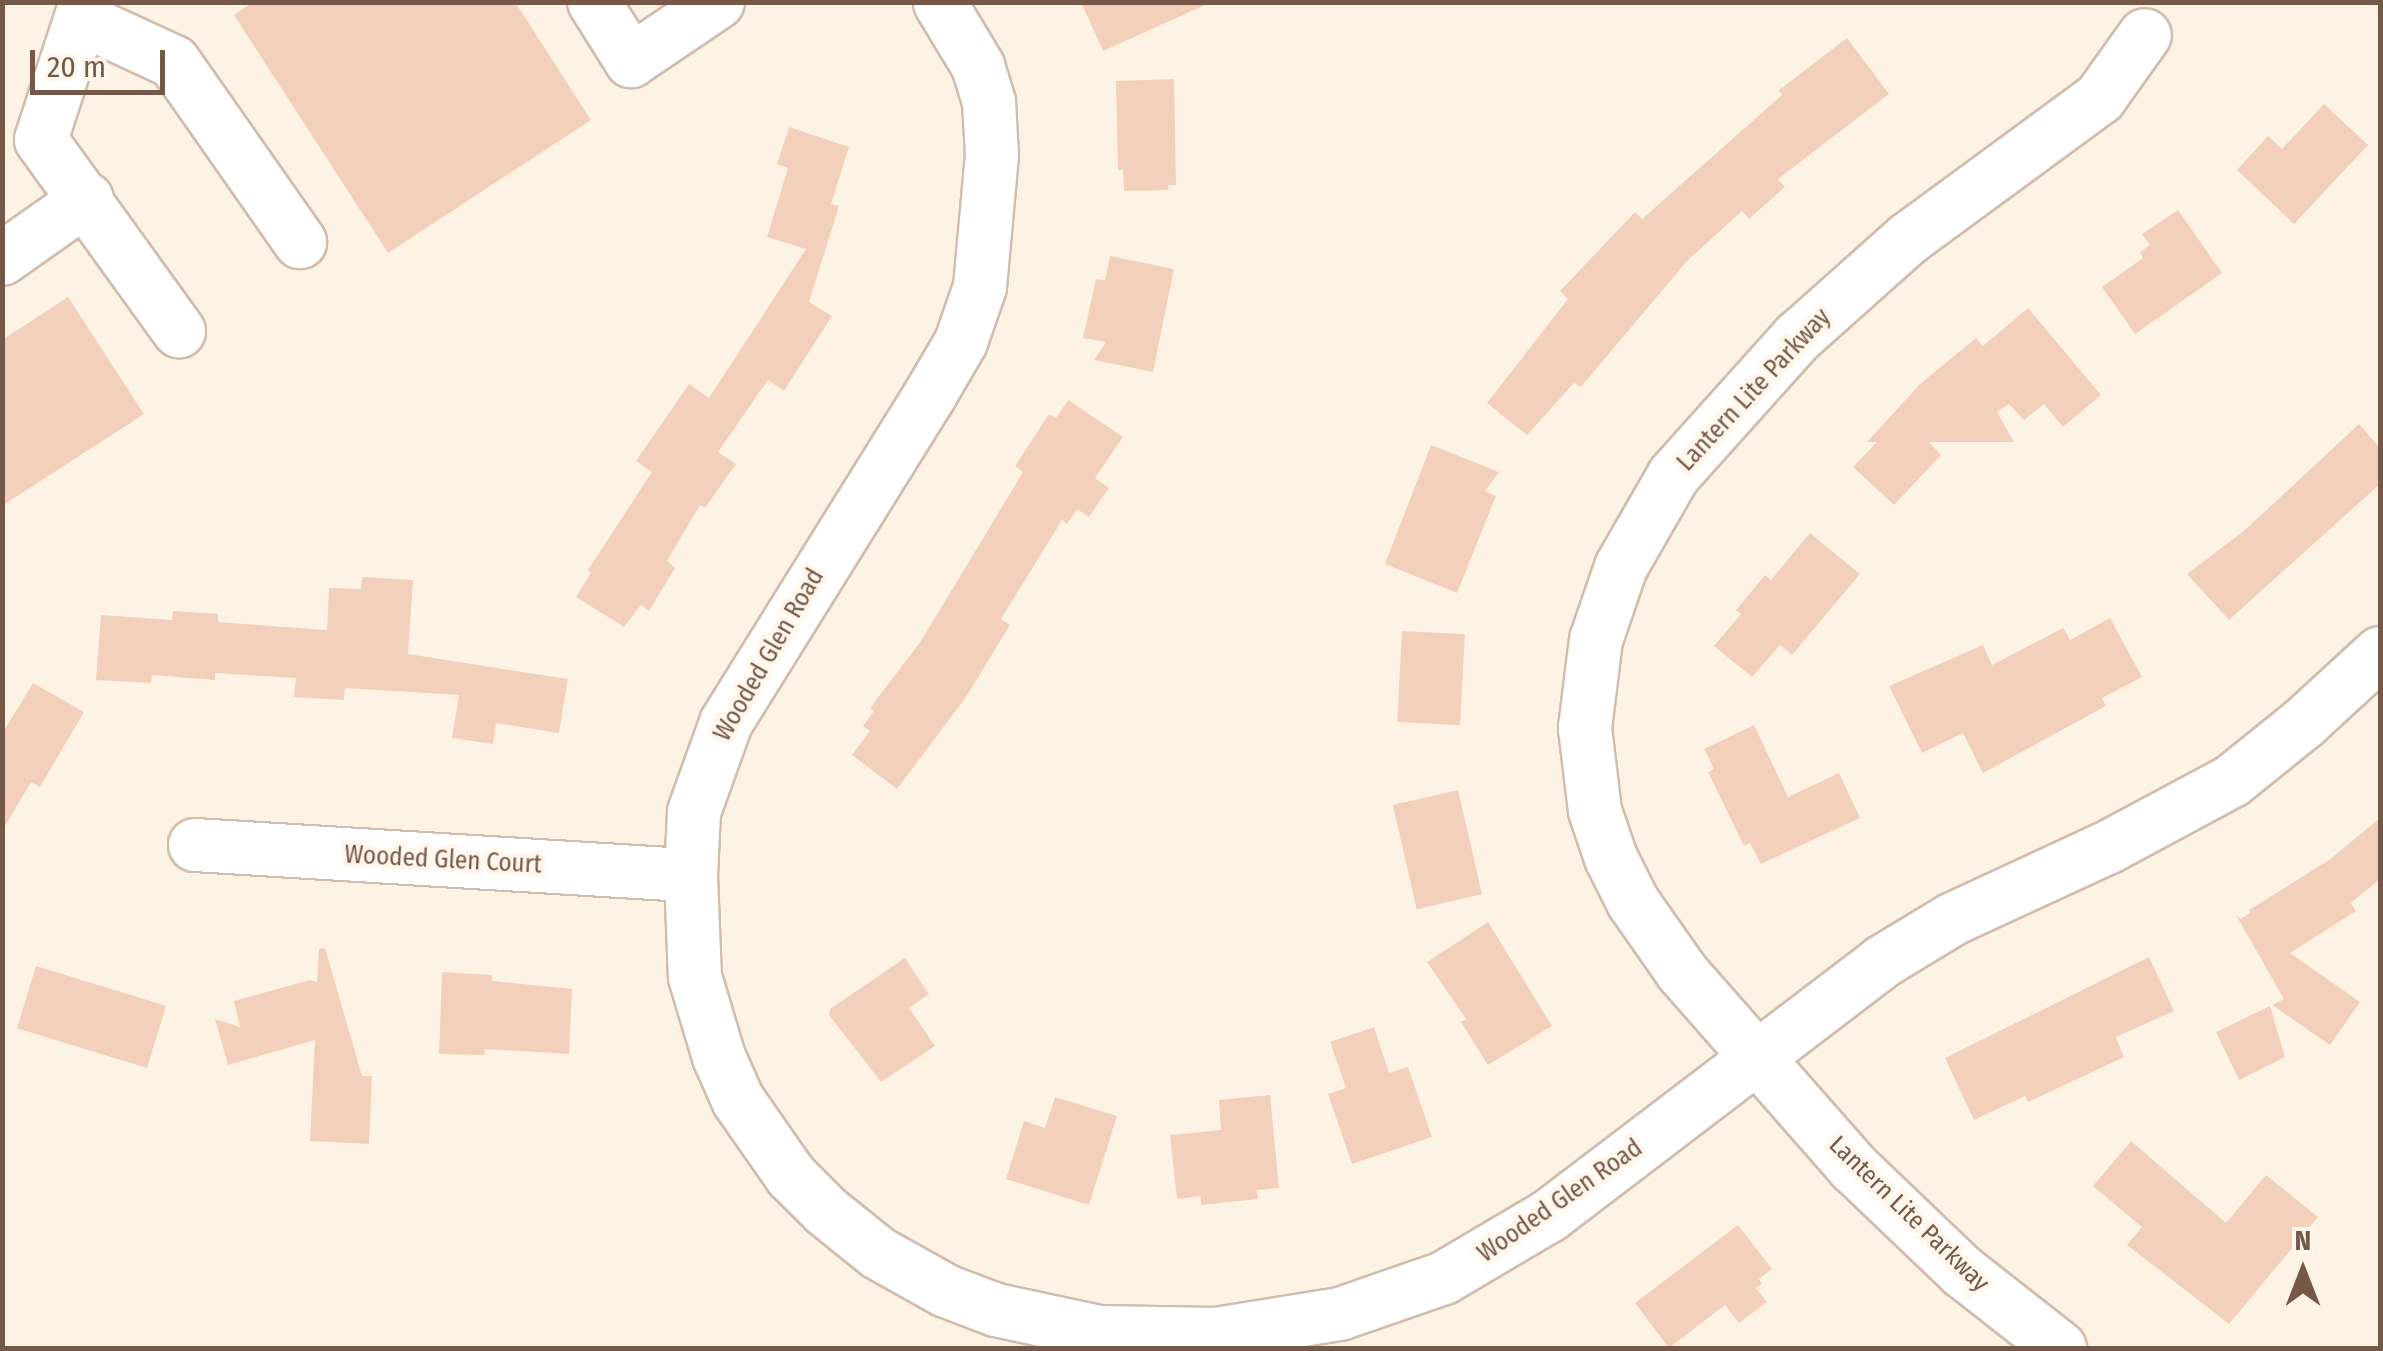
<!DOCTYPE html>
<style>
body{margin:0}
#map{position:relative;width:2383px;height:1351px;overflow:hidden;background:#fdf3e4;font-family:"Fira Sans Condensed",sans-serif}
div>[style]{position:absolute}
.building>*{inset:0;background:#f3d0bb;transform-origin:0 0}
.roads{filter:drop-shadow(2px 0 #d1bcad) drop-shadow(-2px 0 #d1bcad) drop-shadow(0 2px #d1bcad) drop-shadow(0 -2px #d1bcad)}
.minor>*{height:52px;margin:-26px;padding:0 26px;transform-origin:26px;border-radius:26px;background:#fff}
span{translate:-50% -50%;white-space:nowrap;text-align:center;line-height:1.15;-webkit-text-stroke:9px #fff7eb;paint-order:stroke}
.street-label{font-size:25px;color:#765849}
.frame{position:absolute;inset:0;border:5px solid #765849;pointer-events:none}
.north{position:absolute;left:2253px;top:1221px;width:100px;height:100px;-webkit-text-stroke:8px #fff7eb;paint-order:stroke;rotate:0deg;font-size:28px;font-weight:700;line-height:40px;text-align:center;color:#765849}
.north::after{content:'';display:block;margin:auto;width:35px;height:45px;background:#765849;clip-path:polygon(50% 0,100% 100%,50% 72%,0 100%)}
.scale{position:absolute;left:30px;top:50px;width:135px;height:45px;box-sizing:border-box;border:5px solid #765849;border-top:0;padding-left:12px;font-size:30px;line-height:35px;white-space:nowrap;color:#765849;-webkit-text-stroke:8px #fff7eb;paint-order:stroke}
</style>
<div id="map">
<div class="building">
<div style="clip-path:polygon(253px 2px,515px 2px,591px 120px,388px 253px,234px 15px)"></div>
<div style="clip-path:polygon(1081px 2px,1212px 2px,1103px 51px)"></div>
<div style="clip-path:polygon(1847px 38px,1889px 94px,1778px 179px,1785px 187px,1749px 219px,1742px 211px,1687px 261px,1581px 387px,1574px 383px,1527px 435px,1487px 403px,1568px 299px,1560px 291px,1635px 212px,1642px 219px,1782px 95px,1779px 90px)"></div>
<div style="clip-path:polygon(1174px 79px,1176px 185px,1168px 185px,1169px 190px,1124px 191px,1123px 170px,1118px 170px,1116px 81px)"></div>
<div style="clip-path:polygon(2324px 104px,2368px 145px,2294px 224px,2237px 170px,2268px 136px,2282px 149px)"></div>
<div style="clip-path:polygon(789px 127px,849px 147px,831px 204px,839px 206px,809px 302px,832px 316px,784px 391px,768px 380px,718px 452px,736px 464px,705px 508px,700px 505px,667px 561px,675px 568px,649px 611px,641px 605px,624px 627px,576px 597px,591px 573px,588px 570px,652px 472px,636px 461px,689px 384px,709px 398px,806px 249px,767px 237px,788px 168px,777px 164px)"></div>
<div style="clip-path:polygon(2178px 210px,2222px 273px,2135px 334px,2102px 287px,2143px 258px,2140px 252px,2150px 245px,2142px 234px)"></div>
<div style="clip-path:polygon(1110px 256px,1174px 269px,1153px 372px,1094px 360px,1106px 342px,1083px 338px,1096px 279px,1105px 280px)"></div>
<div style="clip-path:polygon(68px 297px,144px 414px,2px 506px,2px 340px)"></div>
<div style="clip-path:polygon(2028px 308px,2101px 395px,2063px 427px,2044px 404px,2024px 420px,2009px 404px,1997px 412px,2014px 442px,1929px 442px,1941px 455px,1894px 505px,1853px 467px,1877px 442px,1867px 442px,1920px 384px,1976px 338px,1983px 346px)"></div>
<div style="clip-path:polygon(1068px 400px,1123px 437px,1095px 478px,1109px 488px,1089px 517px,1077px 509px,1067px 524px,1062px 520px,1001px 619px,1010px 625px,966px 697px,897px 789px,852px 755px,870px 731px,863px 726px,874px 711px,870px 708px,921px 641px,1014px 487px,1023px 472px,1015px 466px,1049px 414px,1056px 418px)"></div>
<div style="clip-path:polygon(2359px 424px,2380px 448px,2380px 484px,2229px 620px,2187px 574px,2245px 530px)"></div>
<div style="clip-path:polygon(1431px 445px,1499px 472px,1485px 491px,1496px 496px,1457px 593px,1385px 564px)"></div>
<div style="clip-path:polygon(1810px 533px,1860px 574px,1792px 655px,1780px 645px,1752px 677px,1714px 646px,1741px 614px,1736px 610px,1765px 575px,1771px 580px)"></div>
<div style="clip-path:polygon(362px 577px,413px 580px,408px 654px,568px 679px,559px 733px,496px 723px,493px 744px,452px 738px,459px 695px,345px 688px,344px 700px,294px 697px,296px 678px,215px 673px,215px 680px,152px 675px,151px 683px,96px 680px,101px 615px,172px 620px,173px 611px,218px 614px,218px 622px,327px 630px,329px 588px,361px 589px)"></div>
<div style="clip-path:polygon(2110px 618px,2142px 677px,2102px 698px,2106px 706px,1983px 773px,1963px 733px,1922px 753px,1889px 686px,1983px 645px,1992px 665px,2063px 628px,2070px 640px)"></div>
<div style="left:1402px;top:631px;width:63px;height:91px;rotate:3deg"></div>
<div style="clip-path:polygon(33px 683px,84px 712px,40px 787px,31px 782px,2px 831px,2px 734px)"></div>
<div style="clip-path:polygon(1754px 725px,1788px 797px,1839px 773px,1860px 818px,1761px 864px,1750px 843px,1744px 846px,1708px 772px,1714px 769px,1704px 749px)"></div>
<div style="left:1458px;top:790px;width:107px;height:67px;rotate:77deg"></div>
<div style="clip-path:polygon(2380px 818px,2380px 879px,2351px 903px,2356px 911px,2290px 953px,2360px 1002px,2330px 1045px,2272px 1005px,2284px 999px,2236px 915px,2241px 919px,2250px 913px,2249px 910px,2329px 860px)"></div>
<div style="clip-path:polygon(1488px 922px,1552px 1026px,1488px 1065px,1461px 1022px,1466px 1019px,1427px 962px)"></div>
<div style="clip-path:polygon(325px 948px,362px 1076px,372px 1076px,369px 1144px,310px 1141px,315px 1040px,228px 1065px,215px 1019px,240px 1027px,234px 1001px,310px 980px,317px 982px,319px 949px)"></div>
<div style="clip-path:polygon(2149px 957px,2174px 1011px,2116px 1037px,2124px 1057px,2028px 1102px,2025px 1096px,1974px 1120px,1945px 1058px)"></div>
<div style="clip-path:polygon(905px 958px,929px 994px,909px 1008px,935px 1046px,881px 1082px,829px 1015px,830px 1009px)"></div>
<div style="left:36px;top:966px;width:136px;height:65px;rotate:17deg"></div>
<div style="clip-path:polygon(442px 972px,492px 975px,492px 981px,572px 989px,569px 1054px,485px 1049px,484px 1055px,439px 1054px)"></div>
<div style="clip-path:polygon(2270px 1006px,2285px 1057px,2239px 1080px,2216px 1032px)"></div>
<div style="clip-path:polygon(1374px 1027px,1389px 1073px,1408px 1067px,1432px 1137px,1352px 1164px,1328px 1094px,1346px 1088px,1330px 1042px)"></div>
<div style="clip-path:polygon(1270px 1095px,1279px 1188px,1257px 1190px,1258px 1199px,1201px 1205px,1201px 1196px,1177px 1199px,1170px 1135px,1221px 1130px,1219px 1100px)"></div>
<div style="clip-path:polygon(1055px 1097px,1117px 1116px,1089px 1205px,1006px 1179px,1024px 1121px,1045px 1128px)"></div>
<div style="clip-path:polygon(2131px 1141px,2226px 1223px,2266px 1175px,2318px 1217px,2229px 1324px,2127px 1245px,2142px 1227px,2093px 1186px)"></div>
<div style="clip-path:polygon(1738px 1225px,1772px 1269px,1759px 1279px,1762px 1284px,1756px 1288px,1767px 1302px,1739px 1323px,1725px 1305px,1669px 1348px,1635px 1303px)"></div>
</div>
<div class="roads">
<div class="minor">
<div style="left:86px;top:2px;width:145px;rotate:108.1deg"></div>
<div style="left:41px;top:140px;width:236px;rotate:54.2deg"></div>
<div style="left:594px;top:2px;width:70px;rotate:57.9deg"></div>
<div style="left:631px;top:61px;width:105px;rotate:-34.1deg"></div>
<div style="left:940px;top:3px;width:74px;rotate:58.9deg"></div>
<div style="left:978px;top:66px;width:38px;rotate:73deg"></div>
<div style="left:989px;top:102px;width:53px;rotate:86.8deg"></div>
<div style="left:992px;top:155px;width:133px;rotate:95.2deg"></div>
<div style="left:980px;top:287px;width:58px;rotate:109.1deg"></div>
<div style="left:961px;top:342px;width:61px;rotate:120.3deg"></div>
<div style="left:930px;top:395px;width:386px;rotate:121.9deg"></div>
<div style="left:726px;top:723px;width:95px;rotate:109.8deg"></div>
<div style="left:694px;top:812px;width:63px;rotate:92.7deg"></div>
<div style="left:691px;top:875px;width:102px;rotate:87.8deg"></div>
<div style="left:695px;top:977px;width:84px;rotate:73.3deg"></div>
<div style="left:719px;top:1057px;width:47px;rotate:66.2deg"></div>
<div style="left:738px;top:1100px;width:93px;rotate:55.1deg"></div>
<div style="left:791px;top:1176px;width:49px;rotate:45deg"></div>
<div style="left:826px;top:1211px;width:67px;rotate:38.9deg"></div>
<div style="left:878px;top:1253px;width:78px;rotate:29.2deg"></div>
<div style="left:946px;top:1291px;width:53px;rotate:20.8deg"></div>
<div style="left:996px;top:1310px;width:105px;rotate:12.1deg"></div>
<div style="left:1099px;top:1332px;width:117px;rotate:1deg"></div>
<div style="left:1216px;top:1334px;width:126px;rotate:-9.2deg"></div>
<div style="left:1340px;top:1314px;width:110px;rotate:-19.1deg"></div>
<div style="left:1444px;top:1278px;width:122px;rotate:-30.6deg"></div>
<div style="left:1549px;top:1216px;width:419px;rotate:-37.3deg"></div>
<div style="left:1882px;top:962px;width:83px;rotate:-31.2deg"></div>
<div style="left:1953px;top:919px;width:170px;rotate:-24.8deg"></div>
<div style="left:2107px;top:848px;width:142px;rotate:-28.2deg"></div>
<div style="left:2232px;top:781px;width:94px;rotate:-38.9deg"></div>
<div style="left:2305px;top:722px;width:102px;rotate:-42.6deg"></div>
<div style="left:81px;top:19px;width:102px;rotate:24.8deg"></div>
<div style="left:174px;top:62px;width:220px;rotate:55deg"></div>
<div style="left:2px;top:259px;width:104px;rotate:-35.2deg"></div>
<div style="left:195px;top:845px;width:497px;rotate:3.5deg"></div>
<div style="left:2060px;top:1348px;width:123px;rotate:-141.9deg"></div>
<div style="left:1963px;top:1272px;width:151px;rotate:-136.3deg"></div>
<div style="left:1854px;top:1168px;width:261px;rotate:-131.3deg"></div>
<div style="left:1682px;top:972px;width:85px;rotate:-125deg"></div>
<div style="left:1633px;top:902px;width:49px;rotate:-116.6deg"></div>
<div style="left:1611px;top:858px;width:50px;rotate:-108.8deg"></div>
<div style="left:1595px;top:811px;width:84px;rotate:-96.9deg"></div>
<div style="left:1585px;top:728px;width:89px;rotate:-82.9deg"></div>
<div style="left:1596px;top:640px;width:77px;rotate:-71.1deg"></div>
<div style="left:1621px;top:567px;width:106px;rotate:-60.1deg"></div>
<div style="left:1674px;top:475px;width:186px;rotate:-48.1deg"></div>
<div style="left:1798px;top:337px;width:147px;rotate:-41.7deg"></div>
<div style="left:1908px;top:239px;width:238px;rotate:-36.3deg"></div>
<div style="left:2100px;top:98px;width:77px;rotate:-54.5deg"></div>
</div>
</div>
<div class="street-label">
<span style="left:1754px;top:390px;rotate:-47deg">Lantern Lite Parkway</span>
<span style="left:769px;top:655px;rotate:-60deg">Wooded Glen Road</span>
<span style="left:443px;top:860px;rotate:3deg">Wooded Glen Court</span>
<span style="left:1560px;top:1201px;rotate:-35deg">Wooded Glen Road</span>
<span style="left:1909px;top:1214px;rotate:44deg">Lantern Lite Parkway</span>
</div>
<div class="frame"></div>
<div class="north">N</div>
<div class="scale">20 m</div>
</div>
